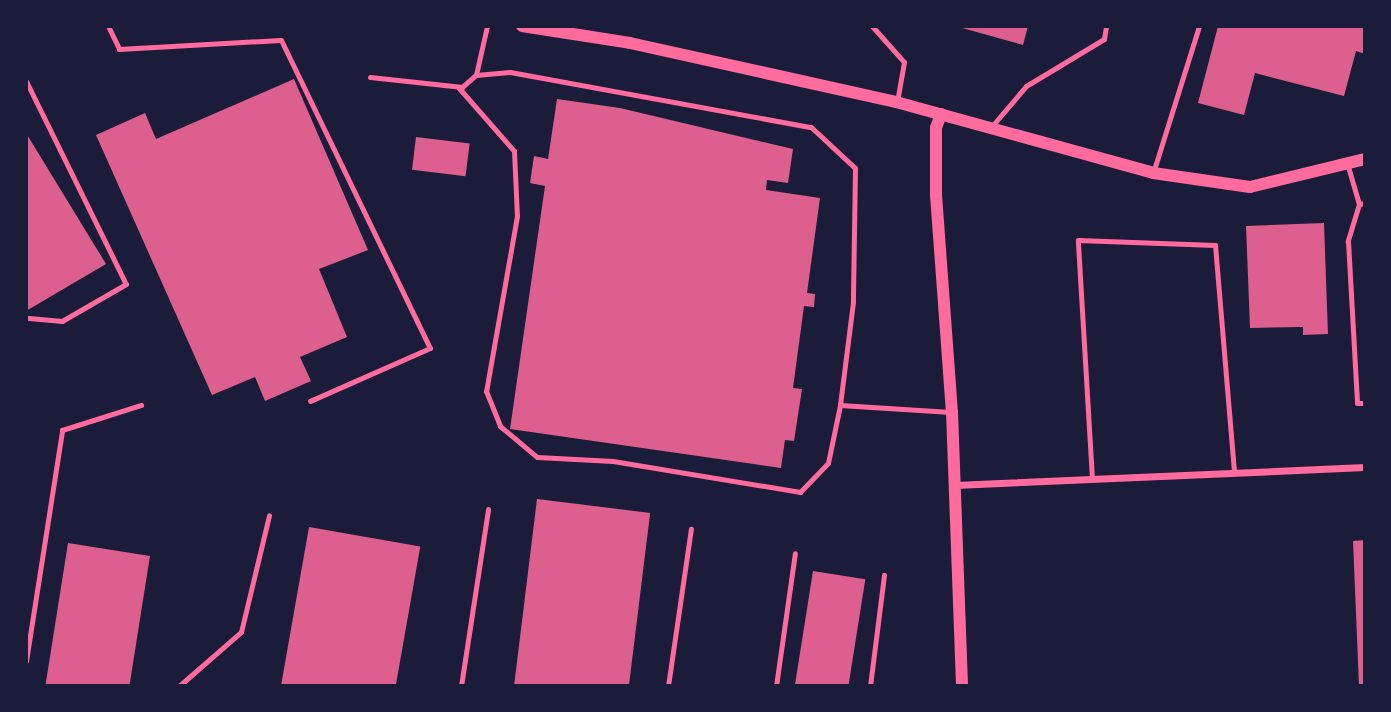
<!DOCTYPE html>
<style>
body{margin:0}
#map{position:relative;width:1391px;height:712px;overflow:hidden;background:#1b1b3a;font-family:Rubik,sans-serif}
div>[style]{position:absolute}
.building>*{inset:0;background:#dd5f8e;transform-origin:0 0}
.service>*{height:5px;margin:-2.5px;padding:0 2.5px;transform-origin:2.5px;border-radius:2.5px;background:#ff6b9d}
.minor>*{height:7px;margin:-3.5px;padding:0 3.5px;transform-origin:3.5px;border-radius:3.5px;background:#ff6b9d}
.tertiary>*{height:12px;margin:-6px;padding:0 6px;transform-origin:6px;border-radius:6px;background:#ff6b9d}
span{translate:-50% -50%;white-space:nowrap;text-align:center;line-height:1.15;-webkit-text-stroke:5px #1b1b3a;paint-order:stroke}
.frame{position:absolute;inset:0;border:28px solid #1b1b3a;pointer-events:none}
</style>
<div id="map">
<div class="building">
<div style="clip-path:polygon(955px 26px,1028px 26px,1023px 45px)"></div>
<div style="clip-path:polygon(1218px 26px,1365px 26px,1365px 54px,1356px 51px,1344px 96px,1255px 73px,1244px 115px,1198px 103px)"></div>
<div style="clip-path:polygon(294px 79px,368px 250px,319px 269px,347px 337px,300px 357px,311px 381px,265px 401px,255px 377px,212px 395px,96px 135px,145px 113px,156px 139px)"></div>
<div style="clip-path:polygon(557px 99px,620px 108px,793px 149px,788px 183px,767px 180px,766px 190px,820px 198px,807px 293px,815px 294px,814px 307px,804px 306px,793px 388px,802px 389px,794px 441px,785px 440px,781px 468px,510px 429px,545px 186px,530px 183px,534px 156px,548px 159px)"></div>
<div style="clip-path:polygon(26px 133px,106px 264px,26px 311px)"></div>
<div style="left:416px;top:137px;width:54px;height:33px;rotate:7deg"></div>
<div style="clip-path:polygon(1324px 223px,1328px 334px,1303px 335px,1303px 327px,1250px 328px,1246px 226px)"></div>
<div style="left:537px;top:499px;width:114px;height:188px;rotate:7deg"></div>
<div style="left:309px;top:527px;width:113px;height:161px;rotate:10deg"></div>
<div style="clip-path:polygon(1365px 540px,1365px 686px,1359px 686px,1353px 541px)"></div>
<div style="left:68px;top:543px;width:83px;height:145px;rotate:9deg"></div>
<div style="left:813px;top:571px;width:53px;height:116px;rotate:9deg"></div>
</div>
<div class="service">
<div style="left:108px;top:26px;width:25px;rotate:64deg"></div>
<div style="left:119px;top:49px;width:162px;rotate:-3.2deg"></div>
<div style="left:281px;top:40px;width:342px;rotate:64.2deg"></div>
<div style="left:430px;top:348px;width:131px;rotate:156.2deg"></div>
<div style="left:487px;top:26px;width:50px;rotate:102.7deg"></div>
<div style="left:476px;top:75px;width:34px;rotate:-5deg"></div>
<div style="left:510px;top:72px;width:306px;rotate:10.4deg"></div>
<div style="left:811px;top:127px;width:60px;rotate:43deg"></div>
<div style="left:855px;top:168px;width:134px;rotate:90.9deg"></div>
<div style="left:853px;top:302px;width:104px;rotate:97.2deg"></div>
<div style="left:840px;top:405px;width:111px;rotate:3.6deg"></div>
<div style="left:872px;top:26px;width:48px;rotate:48.4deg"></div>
<div style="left:904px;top:62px;width:41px;rotate:99.9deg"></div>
<div style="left:370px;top:77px;width:93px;rotate:6.2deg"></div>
<div style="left:462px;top:87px;width:18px;rotate:-41deg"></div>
<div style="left:26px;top:81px;width:226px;rotate:63.8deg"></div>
<div style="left:126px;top:284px;width:74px;rotate:150deg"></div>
<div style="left:62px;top:321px;width:36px;rotate:-175deg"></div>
<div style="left:458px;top:87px;width:85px;rotate:48.8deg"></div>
<div style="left:514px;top:151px;width:65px;rotate:87.4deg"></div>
<div style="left:517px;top:216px;width:178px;rotate:100deg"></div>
<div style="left:486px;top:391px;width:38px;rotate:68deg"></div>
<div style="left:500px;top:426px;width:48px;rotate:40deg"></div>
<div style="left:537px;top:457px;width:76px;rotate:3deg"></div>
<div style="left:613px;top:461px;width:190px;rotate:9.4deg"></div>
<div style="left:800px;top:492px;width:40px;rotate:-46deg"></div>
<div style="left:828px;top:463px;width:59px;rotate:-78.3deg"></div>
<div style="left:992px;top:126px;width:52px;rotate:-49.6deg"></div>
<div style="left:1026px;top:86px;width:91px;rotate:-31.1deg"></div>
<div style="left:1104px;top:39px;width:13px;rotate:-81deg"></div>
<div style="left:1347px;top:163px;width:43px;rotate:73.7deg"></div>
<div style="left:1359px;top:204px;width:6px;rotate:-9deg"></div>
<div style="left:1153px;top:173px;width:154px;rotate:-72.6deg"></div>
<div style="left:1359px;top:204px;width:39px;rotate:107deg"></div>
<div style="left:1348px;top:241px;width:162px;rotate:86.8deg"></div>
<div style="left:1357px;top:403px;width:8px"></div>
<div style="left:1092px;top:479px;width:239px;rotate:-93.4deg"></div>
<div style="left:1078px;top:240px;width:137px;rotate:2.1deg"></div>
<div style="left:1215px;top:245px;width:228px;rotate:85.2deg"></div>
<div style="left:26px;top:661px;width:234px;rotate:-81.1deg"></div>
<div style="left:62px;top:430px;width:83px;rotate:-17.6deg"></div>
<div style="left:179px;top:686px;width:82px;rotate:-41.1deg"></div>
<div style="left:241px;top:632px;width:120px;rotate:-76.5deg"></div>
<div style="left:461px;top:686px;width:179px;rotate:-81.3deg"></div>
<div style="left:668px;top:686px;width:159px;rotate:-81.7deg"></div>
<div style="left:776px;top:686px;width:134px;rotate:-81.9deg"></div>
<div style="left:870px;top:686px;width:112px;rotate:-82.8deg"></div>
</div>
<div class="minor">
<div style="left:955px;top:485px;width:410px;rotate:-2.5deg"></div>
</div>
<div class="tertiary">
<div style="left:522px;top:26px;width:109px;rotate:8.9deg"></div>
<div style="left:630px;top:43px;width:272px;rotate:12.5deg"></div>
<div style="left:896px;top:102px;width:267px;rotate:15.4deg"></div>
<div style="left:1153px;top:173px;width:98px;rotate:8.2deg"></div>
<div style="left:1250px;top:187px;width:118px;rotate:-13.7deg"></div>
<div style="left:941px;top:114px;width:15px;rotate:110deg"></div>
<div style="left:936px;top:128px;width:67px;rotate:90deg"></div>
<div style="left:936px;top:195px;width:218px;rotate:85.8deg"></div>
<div style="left:952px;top:412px;width:274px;rotate:87.9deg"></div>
</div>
<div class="frame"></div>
</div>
